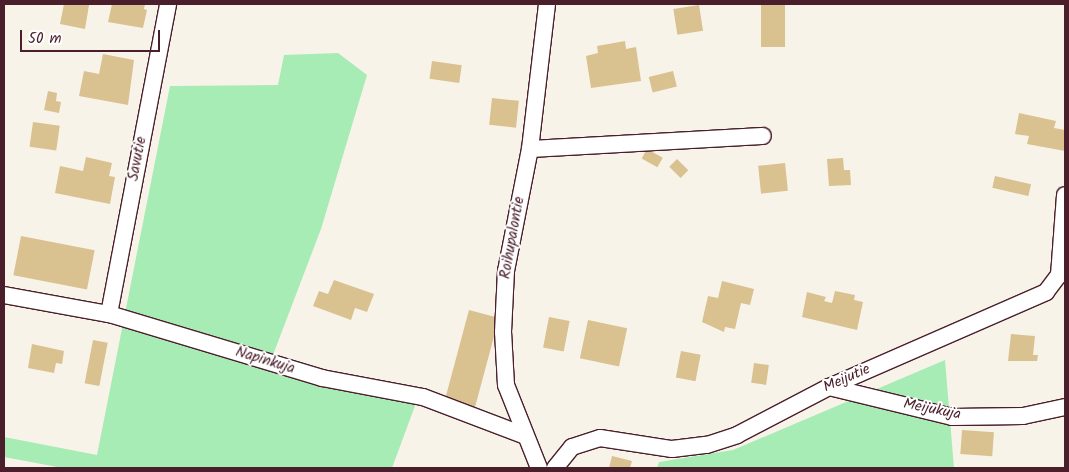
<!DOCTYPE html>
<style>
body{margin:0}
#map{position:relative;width:1069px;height:472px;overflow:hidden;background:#f8f3e9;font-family:Kalam,sans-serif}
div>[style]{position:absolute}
.green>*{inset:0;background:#a7ebb5}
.building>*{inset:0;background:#dac190;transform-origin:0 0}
.roads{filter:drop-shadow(1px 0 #4a1f2b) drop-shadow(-1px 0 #4a1f2b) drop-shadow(0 1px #4a1f2b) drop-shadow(0 -1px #4a1f2b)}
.street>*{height:16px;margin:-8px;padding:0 8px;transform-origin:8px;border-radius:8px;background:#fff}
span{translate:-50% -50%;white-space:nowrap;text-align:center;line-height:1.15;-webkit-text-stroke:4px #fff;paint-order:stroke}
.street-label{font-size:15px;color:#4a1f2b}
.frame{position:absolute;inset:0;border:5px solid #4a1f2b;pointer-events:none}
.scale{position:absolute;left:20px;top:30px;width:140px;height:22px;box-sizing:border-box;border:2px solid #4a1f2b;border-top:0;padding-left:6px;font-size:15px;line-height:18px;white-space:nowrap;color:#4a1f2b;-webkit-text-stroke:4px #fff;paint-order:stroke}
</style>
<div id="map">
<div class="green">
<div style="clip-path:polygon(338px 53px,367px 75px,321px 229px,268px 368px,416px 403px,392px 468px,63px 468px,4px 457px,4px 437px,97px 455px,170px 86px,278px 85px,284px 55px)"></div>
<div style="clip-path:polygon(945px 360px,954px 468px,657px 468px,659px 462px,733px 450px)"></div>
</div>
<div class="building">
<div style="clip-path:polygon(64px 4px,89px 5px,85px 29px,60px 24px)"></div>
<div style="clip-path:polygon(112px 4px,145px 4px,144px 9px,147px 10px,143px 28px,108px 22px)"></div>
<div style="left:761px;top:4px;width:24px;height:43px"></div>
<div style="left:699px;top:5px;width:26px;height:26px;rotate:81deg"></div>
<div style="clip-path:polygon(625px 41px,626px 49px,636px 47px,641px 81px,591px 88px,586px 56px,598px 53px,597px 46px)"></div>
<div style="clip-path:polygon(103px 54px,134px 60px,128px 105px,79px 96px,84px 71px,99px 74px)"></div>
<div style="left:432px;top:61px;width:30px;height:18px;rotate:8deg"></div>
<div style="left:673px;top:71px;width:16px;height:25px;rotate:76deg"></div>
<div style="clip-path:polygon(48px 91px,57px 93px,56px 101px,61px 102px,59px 113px,44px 110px)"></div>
<div style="left:492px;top:98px;width:27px;height:27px;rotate:6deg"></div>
<div style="clip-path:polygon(1019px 113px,1056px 121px,1054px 128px,1065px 130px,1065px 151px,1027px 144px,1029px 136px,1015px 134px)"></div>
<div style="left:33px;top:122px;width:27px;height:25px;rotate:8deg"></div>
<div style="left:647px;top:149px;width:18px;height:11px;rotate:29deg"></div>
<div style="clip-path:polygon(86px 157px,112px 163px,109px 176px,115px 177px,110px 204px,55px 193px,60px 166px,83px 171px)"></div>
<div style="clip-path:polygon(843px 158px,844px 170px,850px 170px,851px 185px,829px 186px,827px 159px)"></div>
<div style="left:677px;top:159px;width:16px;height:11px;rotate:45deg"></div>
<div style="left:785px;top:163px;width:28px;height:27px;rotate:84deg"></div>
<div style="left:995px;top:176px;width:37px;height:12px;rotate:13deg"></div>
<div style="left:21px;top:236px;width:75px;height:40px;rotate:11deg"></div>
<div style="clip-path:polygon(334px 280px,374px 294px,367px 312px,355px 308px,351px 320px,313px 306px,319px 291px,328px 294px)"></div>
<div style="clip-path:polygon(722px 281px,754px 289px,750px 305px,741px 303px,735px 329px,725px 327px,724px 332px,702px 322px,708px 296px,718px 298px)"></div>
<div style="clip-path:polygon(835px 291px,855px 295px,854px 300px,863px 302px,857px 330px,802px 317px,807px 292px,826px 297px,824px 301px,832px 303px)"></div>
<div style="left:469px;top:310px;width:31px;height:93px;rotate:15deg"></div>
<div style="left:549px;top:317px;width:21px;height:31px;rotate:11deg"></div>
<div style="left:588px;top:320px;width:40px;height:39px;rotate:12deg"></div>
<div style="clip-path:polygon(1011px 334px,1035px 336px,1033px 355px,1038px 355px,1037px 361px,1008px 361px)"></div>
<div style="left:93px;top:340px;width:15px;height:44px;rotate:11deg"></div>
<div style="clip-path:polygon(32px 344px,64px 351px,62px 364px,56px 363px,54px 373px,28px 368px)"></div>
<div style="left:681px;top:351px;width:20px;height:27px;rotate:11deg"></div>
<div style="left:754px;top:363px;width:15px;height:20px;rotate:8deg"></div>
<div style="left:962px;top:430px;width:32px;height:24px;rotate:4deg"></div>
<div style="clip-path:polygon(612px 456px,632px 461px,630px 468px,609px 468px)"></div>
</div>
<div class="roads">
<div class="street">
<div style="left:530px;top:149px;width:233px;rotate:-3.2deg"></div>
<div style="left:4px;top:295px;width:107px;rotate:10.3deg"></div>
<div style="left:109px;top:314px;width:222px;rotate:16.7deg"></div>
<div style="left:322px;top:378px;width:103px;rotate:10.7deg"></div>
<div style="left:423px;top:397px;width:107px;rotate:20.8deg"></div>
<div style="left:109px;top:314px;width:316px;rotate:-79.2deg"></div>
<div style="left:829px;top:387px;width:127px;rotate:13.7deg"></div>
<div style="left:952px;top:417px;width:71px;rotate:-0.8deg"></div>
<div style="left:1023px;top:416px;width:43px;rotate:-12.1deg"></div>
<div style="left:539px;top:468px;width:89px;rotate:-111.7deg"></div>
<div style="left:506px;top:385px;width:53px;rotate:-93.2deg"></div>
<div style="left:503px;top:332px;width:61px;rotate:-87.2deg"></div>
<div style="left:506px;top:271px;width:124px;rotate:-78.9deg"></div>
<div style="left:530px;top:149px;width:146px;rotate:-83.3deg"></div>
<div style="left:555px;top:468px;width:27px;rotate:-51deg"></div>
<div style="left:572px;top:447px;width:29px;rotate:-18deg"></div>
<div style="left:600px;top:438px;width:73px;rotate:8.7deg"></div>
<div style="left:672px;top:449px;width:35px;rotate:-7deg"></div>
<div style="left:707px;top:445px;width:32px;rotate:-18deg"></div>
<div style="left:737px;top:435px;width:104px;rotate:-27.6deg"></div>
<div style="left:829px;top:387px;width:237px;rotate:-23.6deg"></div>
<div style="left:1046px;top:292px;width:21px;rotate:-53deg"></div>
<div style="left:1059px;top:275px;width:80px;rotate:-85.7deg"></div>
</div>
</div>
<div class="street-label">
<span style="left:138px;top:159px;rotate:-79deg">Savutie</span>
<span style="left:513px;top:238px;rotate:-80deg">Roihupalontie</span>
<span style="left:265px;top:361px;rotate:17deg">Napinkuja</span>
<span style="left:847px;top:379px;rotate:-24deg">Meijutie</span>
<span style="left:932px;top:410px;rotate:11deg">Meijukuja</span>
</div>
<div class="frame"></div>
<div class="scale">50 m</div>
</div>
